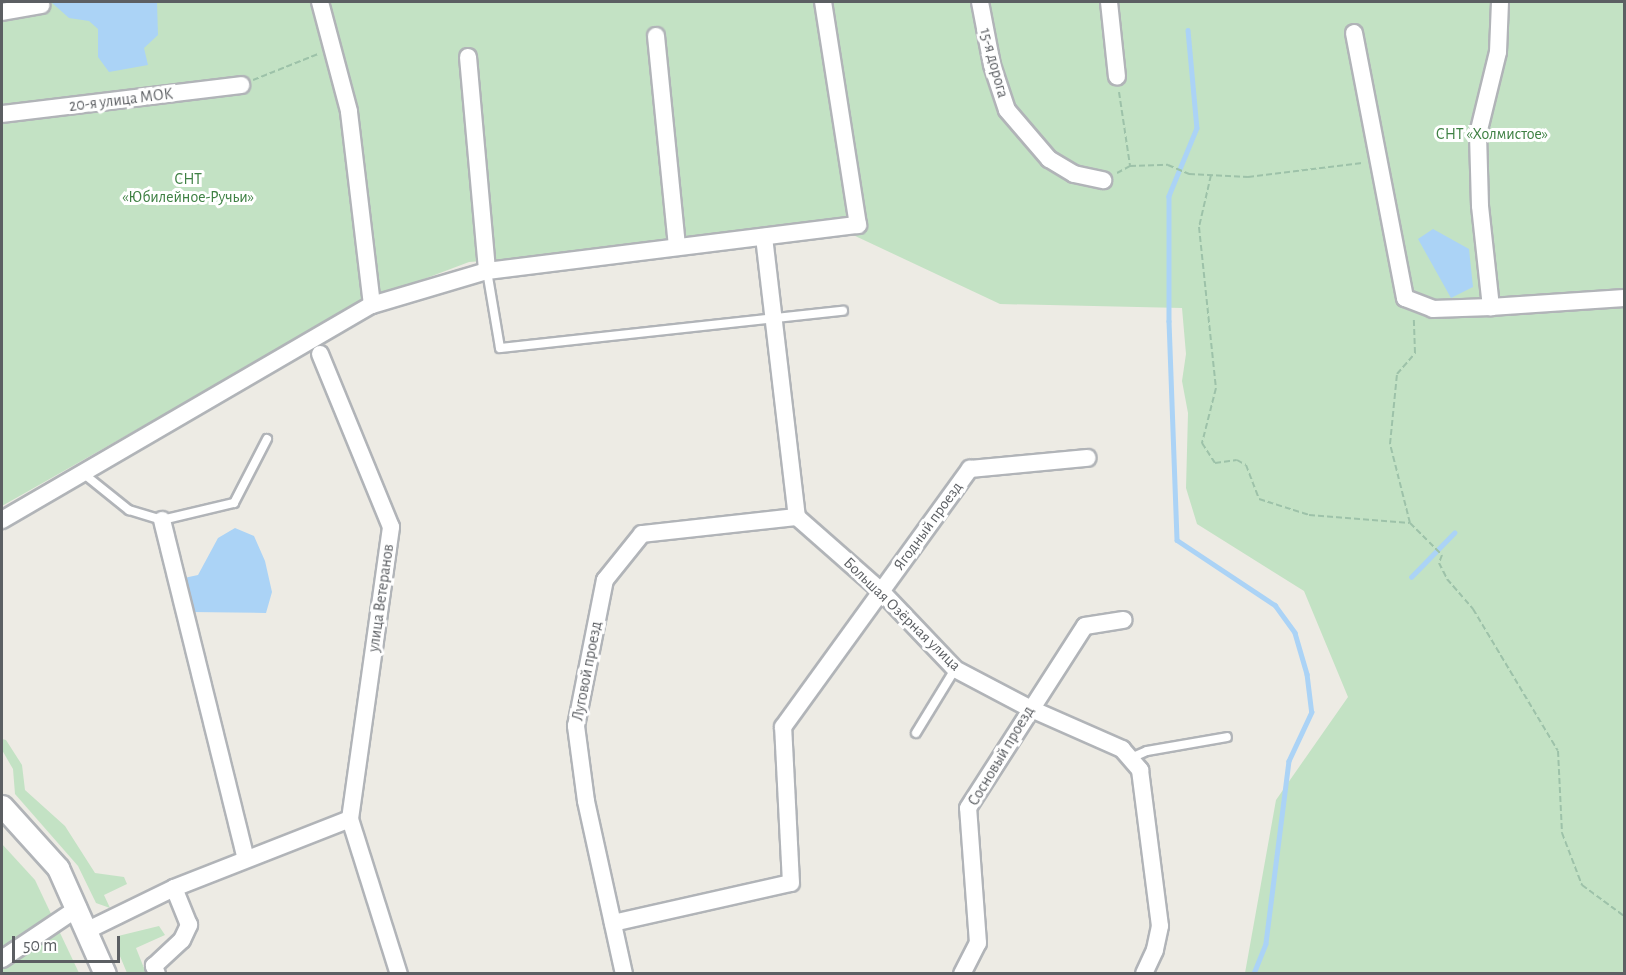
<!DOCTYPE html>
<meta charset="utf-8">
<style>
body{margin:0}
#map{position:relative;width:1626px;height:975px;overflow:hidden;background:#edebe4;font-family:"Alegreya Sans",sans-serif}
div>[style]{position:absolute}
.green>*{inset:0;background:#c3e2c4}
.water>*{inset:0;background:#abd3f6}
.stream>*{height:4.5px;margin:-2.25px;padding:0 2.25px;transform-origin:2.25px;border-radius:2.25px;background:#abd3f6}
.path>*{height:2px;margin-top:-1px;transform-origin:0;background:repeating-linear-gradient(90deg,#9dc2a9 0 6px,transparent 0 9px)}
.roads{filter:drop-shadow(2px 0 #b1b4b8) drop-shadow(-2px 0 #b1b4b8) drop-shadow(0 2px #b1b4b8) drop-shadow(0 -2px #b1b4b8)}
.service>*{height:8px;margin:-4px;padding:0 4px;transform-origin:4px;border-radius:4px;background:#fff}
.minor>*{height:16px;margin:-8px;padding:0 8px;transform-origin:8px;border-radius:8px;background:#fff}
.tertiary>*{height:21px;margin:-10.5px;padding:0 10.5px;transform-origin:10.5px;border-radius:10.5px;background:#fff}
span{translate:-50% -50%;white-space:nowrap;text-align:center;line-height:1.15;-webkit-text-stroke:6px #fff;paint-order:stroke}
.street-label{font-size:16px;color:#5c5f63}
.park-label{font-size:16px;color:#3e8043}
.frame{position:absolute;inset:0;border:3px solid #5c5f63;pointer-events:none}
.scale{position:absolute;left:12px;top:936px;width:108px;height:27px;box-sizing:border-box;border:3px solid #5c5f63;border-top:0;padding-left:8px;font-size:18px;line-height:21px;white-space:nowrap;color:#5c5f63;-webkit-text-stroke:4px #fff;paint-order:stroke}
</style>
<div id="map">
<div class="green">
<div style="clip-path:polygon(2px 2px,1624px 2px,1624px 973px,1245px 973px,1276px 800px,1348px 697px,1304px 591px,1197px 524px,1186px 488px,1188px 413px,1182px 381px,1186px 354px,1182px 308px,1000px 304px,851px 234px,469px 262px,358px 304px,2px 506px)"></div>
<div style="clip-path:polygon(2px 739px,6px 740px,22px 765px,25px 790px,65px 826px,95px 873px,124px 877px,127px 884px,104px 895px,110px 908px,96px 903px,78px 866px,15px 794px,13px 769px,2px 750px)"></div>
<div style="clip-path:polygon(2px 844px,35px 880px,79px 973px,2px 973px)"></div>
<div style="clip-path:polygon(159px 926px,165px 935px,136px 948px,146px 973px,127px 973px,117px 949px,118px 936px)"></div>
</div>
<div class="water">
<div style="clip-path:polygon(51px 2px,157px 2px,158px 35px,144px 48px,148px 65px,109px 72px,98px 57px,98px 29px,89px 21px,69px 18px)"></div>
<div style="clip-path:polygon(1433px 229px,1469px 249px,1473px 287px,1451px 298px,1418px 239px)"></div>
<div style="clip-path:polygon(235px 528px,254px 536px,265px 561px,272px 592px,266px 613px,191px 612px,184px 578px,198px 575px,218px 538px)"></div>
</div>
<div class="stream">
<div style="left:1188px;top:30px;width:98px;rotate:84.8deg"></div>
<div style="left:1197px;top:128px;width:74px;rotate:112.4deg"></div>
<div style="left:1169px;top:196px;width:125px;rotate:90deg"></div>
<div style="left:1169px;top:321px;width:219px;rotate:87.9deg"></div>
<div style="left:1177px;top:540px;width:118px;rotate:33.6deg"></div>
<div style="left:1275px;top:605px;width:34px;rotate:54deg"></div>
<div style="left:1295px;top:633px;width:43px;rotate:73.7deg"></div>
<div style="left:1307px;top:674px;width:38px;rotate:83deg"></div>
<div style="left:1312px;top:712px;width:54px;rotate:115.1deg"></div>
<div style="left:1289px;top:761px;width:184px;rotate:97.2deg"></div>
<div style="left:1266px;top:944px;width:32px;rotate:112deg"></div>
<div style="left:1411px;top:577px;width:62px;rotate:-45.7deg"></div>
</div>
<div class="path">
<div style="left:253px;top:80px;width:70px;rotate:-21.8deg"></div>
<div style="left:1119px;top:92px;width:75px;rotate:81.5deg"></div>
<div style="left:1117px;top:173px;width:15px;rotate:-28deg"></div>
<div style="left:1130px;top:166px;width:38px;rotate:-2deg"></div>
<div style="left:1168px;top:165px;width:23px;rotate:23deg"></div>
<div style="left:1189px;top:174px;width:59px;rotate:2.9deg"></div>
<div style="left:1248px;top:177px;width:115px;rotate:-7deg"></div>
<div style="left:1211px;top:175px;width:53px;rotate:103deg"></div>
<div style="left:1199px;top:227px;width:162px;rotate:84deg"></div>
<div style="left:1216px;top:388px;width:57px;rotate:104.3deg"></div>
<div style="left:1202px;top:443px;width:24px;rotate:57deg"></div>
<div style="left:1215px;top:463px;width:22px;rotate:-8deg"></div>
<div style="left:1237px;top:460px;width:10px;rotate:29deg"></div>
<div style="left:1246px;top:465px;width:36px;rotate:69deg"></div>
<div style="left:1259px;top:499px;width:52px;rotate:17.7deg"></div>
<div style="left:1309px;top:515px;width:101px;rotate:4.5deg"></div>
<div style="left:1410px;top:523px;width:45px;rotate:45deg"></div>
<div style="left:1442px;top:555px;width:9px;rotate:111deg"></div>
<div style="left:1439px;top:563px;width:18px;rotate:63deg"></div>
<div style="left:1447px;top:579px;width:40px;rotate:49deg"></div>
<div style="left:1473px;top:609px;width:165px;rotate:59.1deg"></div>
<div style="left:1558px;top:751px;width:82px;rotate:87.2deg"></div>
<div style="left:1562px;top:833px;width:56px;rotate:69deg"></div>
<div style="left:1582px;top:885px;width:52px;rotate:36.4deg"></div>
<div style="left:1410px;top:523px;width:81px;rotate:-104.2deg"></div>
<div style="left:1390px;top:444px;width:70px;rotate:-84.3deg"></div>
<div style="left:1397px;top:374px;width:28px;rotate:-49deg"></div>
<div style="left:1415px;top:353px;width:34px;rotate:-92deg"></div>
</div>
<div class="roads">
<div class="service">
<div style="left:487px;top:271px;width:78px;rotate:80.4deg"></div>
<div style="left:500px;top:348px;width:345px;rotate:-6.2deg"></div>
<div style="left:84px;top:474px;width:58px;rotate:38.7deg"></div>
<div style="left:129px;top:510px;width:34px;rotate:17deg"></div>
<div style="left:162px;top:520px;width:74px;rotate:-13.3deg"></div>
<div style="left:234px;top:503px;width:72px;rotate:-62.7deg"></div>
<div style="left:916px;top:733px;width:75px;rotate:-58.6deg"></div>
<div style="left:1131px;top:758px;width:17px;rotate:-24deg"></div>
<div style="left:1147px;top:751px;width:81px;rotate:-9.9deg"></div>
</div>
<div class="minor">
<div style="left:980px;top:2px;width:64px;rotate:79.2deg"></div>
<div style="left:992px;top:65px;width:47px;rotate:71.6deg"></div>
<div style="left:1007px;top:110px;width:65px;rotate:49.4deg"></div>
<div style="left:1049px;top:159px;width:29px;rotate:31deg"></div>
<div style="left:1074px;top:174px;width:30px;rotate:12deg"></div>
<div style="left:1109px;top:2px;width:75px;rotate:83.9deg"></div>
<div style="left:1500px;top:2px;width:50px;rotate:92.3deg"></div>
<div style="left:1498px;top:52px;width:84px;rotate:103.7deg"></div>
<div style="left:1478px;top:134px;width:72px;rotate:88.4deg"></div>
<div style="left:1480px;top:206px;width:102px;rotate:83.8deg"></div>
<div style="left:1491px;top:307px;width:133px;rotate:-3.9deg"></div>
<div style="left:2px;top:12px;width:40px;rotate:-10deg"></div>
<div style="left:1354px;top:33px;width:270px;rotate:79.1deg"></div>
<div style="left:1405px;top:298px;width:30px;rotate:21deg"></div>
<div style="left:1433px;top:309px;width:58px;rotate:-2deg"></div>
<div style="left:656px;top:36px;width:211px;rotate:84.3deg"></div>
<div style="left:468px;top:57px;width:215px;rotate:84.9deg"></div>
<div style="left:2px;top:114px;width:241px;rotate:-6.9deg"></div>
<div style="left:764px;top:237px;width:282px;rotate:83.3deg"></div>
<div style="left:797px;top:517px;width:112px;rotate:41.4deg"></div>
<div style="left:881px;top:591px;width:108px;rotate:46.5deg"></div>
<div style="left:955px;top:669px;width:84px;rotate:27.8deg"></div>
<div style="left:1029px;top:708px;width:102px;rotate:23.8deg"></div>
<div style="left:1122px;top:749px;width:28px;rotate:49deg"></div>
<div style="left:1140px;top:770px;width:157px;rotate:82.7deg"></div>
<div style="left:1160px;top:926px;width:25px;rotate:102deg"></div>
<div style="left:1155px;top:950px;width:26px;rotate:115deg"></div>
<div style="left:372px;top:305px;width:120px;rotate:-16.5deg"></div>
<div style="left:487px;top:271px;width:374px;rotate:-7.1deg"></div>
<div style="left:858px;top:225px;width:226px;rotate:-98.9deg"></div>
<div style="left:2px;top:520px;width:428px;rotate:-30.2deg"></div>
<div style="left:372px;top:305px;width:195px;rotate:-96.8deg"></div>
<div style="left:349px;top:111px;width:113px;rotate:-104.9deg"></div>
<div style="left:162px;top:520px;width:349px;rotate:76.1deg"></div>
<div style="left:350px;top:819px;width:163px;rotate:72.5deg"></div>
<div style="left:613px;top:923px;width:182px;rotate:-12.7deg"></div>
<div style="left:791px;top:883px;width:156px;rotate:-92.9deg"></div>
<div style="left:783px;top:727px;width:319px;rotate:-54.1deg"></div>
<div style="left:970px;top:469px;width:118px;rotate:-5.4deg"></div>
<div style="left:88px;top:930px;width:96px;rotate:-26deg"></div>
<div style="left:174px;top:888px;width:189px;rotate:-21.4deg"></div>
<div style="left:350px;top:819px;width:295px;rotate:-82deg"></div>
<div style="left:391px;top:527px;width:187px;rotate:-112.3deg"></div>
<div style="left:2px;top:959px;width:92px;rotate:-33.9deg"></div>
<div style="left:157px;top:974px;width:9px;rotate:-111deg"></div>
<div style="left:154px;top:966px;width:38px;rotate:-43deg"></div>
<div style="left:182px;top:940px;width:17px;rotate:-65deg"></div>
<div style="left:189px;top:925px;width:40px;rotate:-112deg"></div>
<div style="left:624px;top:974px;width:177px;rotate:-102.4deg"></div>
<div style="left:586px;top:801px;width:76px;rotate:-97.6deg"></div>
<div style="left:576px;top:726px;width:149px;rotate:-78.8deg"></div>
<div style="left:605px;top:580px;width:59px;rotate:-51.2deg"></div>
<div style="left:642px;top:534px;width:156px;rotate:-6.3deg"></div>
<div style="left:962px;top:974px;width:35px;rotate:-63deg"></div>
<div style="left:978px;top:943px;width:135px;rotate:-94.2deg"></div>
<div style="left:968px;top:808px;width:216px;rotate:-57.3deg"></div>
<div style="left:1085px;top:626px;width:39px;rotate:-9deg"></div>
</div>
<div class="tertiary">
<div style="left:2px;top:806px;width:84px;rotate:47.9deg"></div>
<div style="left:58px;top:868px;width:116px;rotate:66.1deg"></div>
</div>
</div>
<div class="street-label">
<span style="left:994px;top:63px;rotate:75deg">15-я дорога</span>
<span style="left:121px;top:100px;rotate:-7deg">20-я улица МОК</span>
<span style="left:928px;top:526px;rotate:-54deg">Ягодный проезд</span>
<span style="left:381px;top:598px;rotate:-82deg">улица Ветеранов</span>
<span style="left:902px;top:614px;rotate:44deg">Большая Озёрная улица</span>
<span style="left:587px;top:671px;rotate:-79deg">Луговой проезд</span>
<span style="left:1001px;top:756px;rotate:-59deg">Сосновый проезд</span>
</div>
<div class="park-label">
<span style="left:1492px;top:134px">СНТ «Холмистое»</span>
<span style="left:188px;top:188px">СНТ<br>«Юбилейное-Ручьи»</span>
</div>
<div class="frame"></div>
<div class="scale">50 m</div>
</div>
